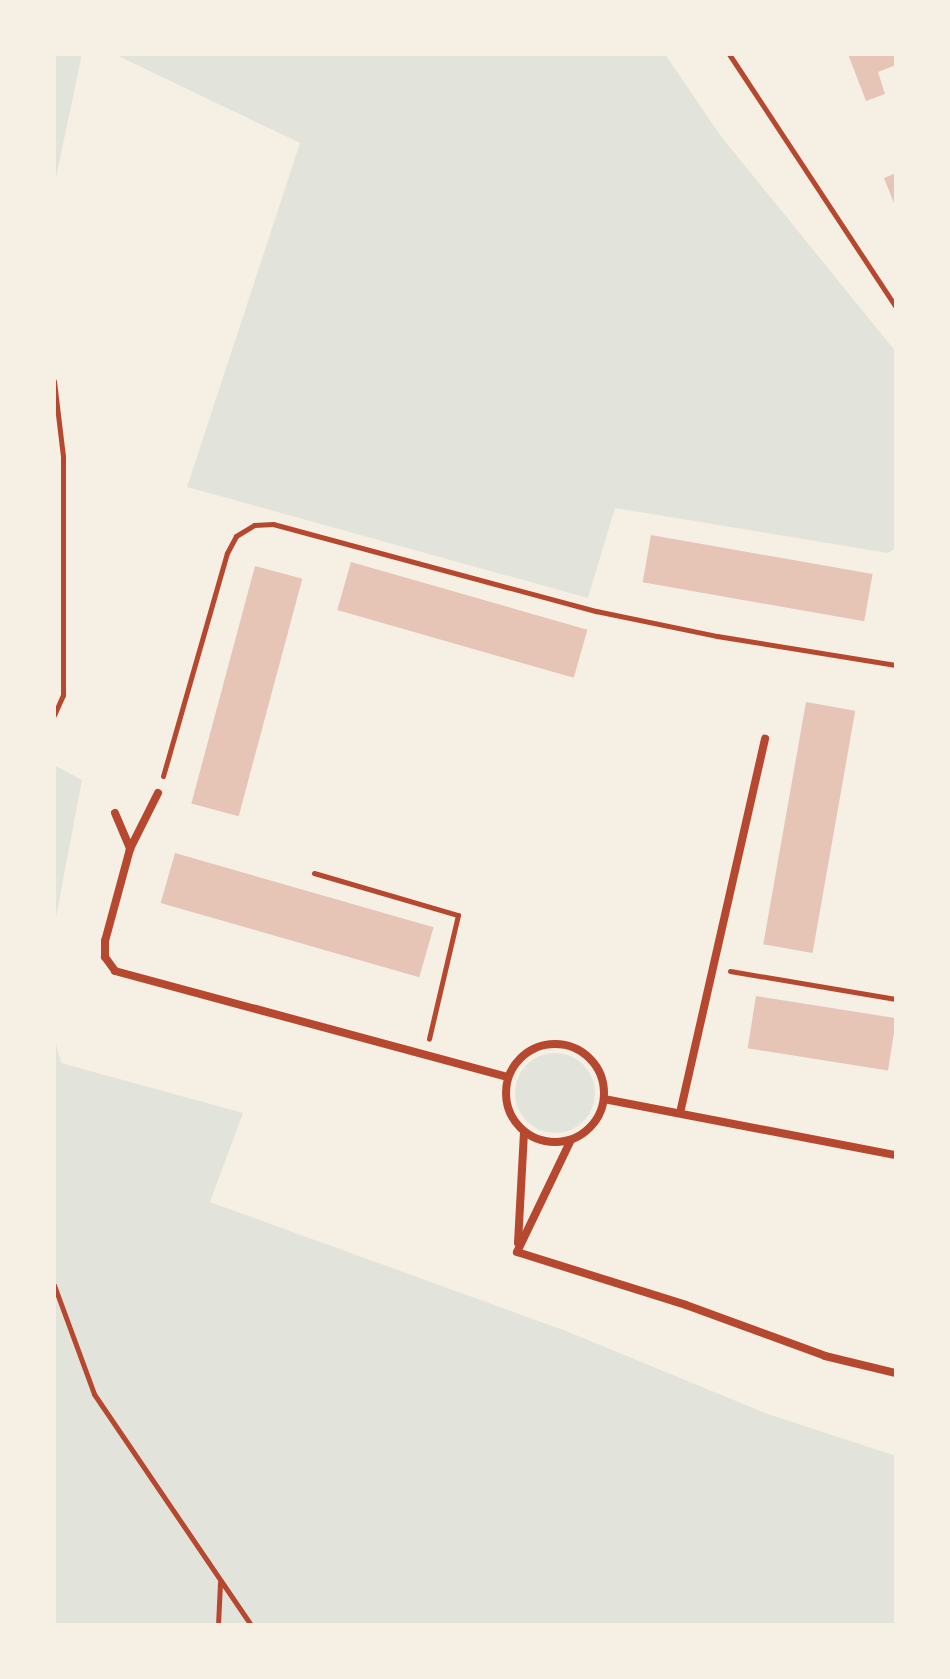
<!DOCTYPE html>
<style>
body{margin:0}
#map{position:relative;width:950px;height:1679px;overflow:hidden;background:#f6efe4;font-family:"Public Sans",sans-serif}
div>[style]{position:absolute}
.green>*{inset:0;background:#e2e4dc}
.round{border-radius:50%}
.building>*{inset:0;background:#e6c5b7;transform-origin:0 0}
.path>*{height:5px;margin:-2.5px;padding:0 2.5px;transform-origin:2.5px;border-radius:2.5px;background:#b5482f}
.minor>*{height:8px;margin:-4px;padding:0 4px;transform-origin:4px;border-radius:4px;background:#b5482f}
.minor>.ring{margin:-4px;padding:0;box-sizing:content-box;background:none;border:8px solid #b5482f;border-radius:50%}
span{translate:-50% -50%;white-space:nowrap;text-align:center;line-height:1.15;-webkit-text-stroke:8px #f6efe4;paint-order:stroke}
.frame{position:absolute;inset:0;border:56px solid #f6efe4;pointer-events:none}
</style>
<div id="map">
<div class="green">
<div style="clip-path:polygon(54px 54px,82px 54px,54px 187px)"></div>
<div style="clip-path:polygon(114px 54px,665px 54px,720px 135px,896px 352px,896px 548px,888px 553px,615px 508px,588px 598px,187px 487px,300px 143px)"></div>
<div style="clip-path:polygon(54px 765px,82px 780px,54px 928px)"></div>
<div style="clip-path:polygon(54px 1035px,61px 1063px,243px 1113px,210px 1202px,566px 1331px,765px 1413px,896px 1456px,896px 1625px,54px 1625px)"></div>
<div class="round" style="left:515px;top:1053px;width:80px;height:80px"></div>
</div>
<div class="building">
<div style="clip-path:polygon(848px 54px,896px 54px,896px 65px,878px 72px,885px 94px,866px 101px)"></div>
<div style="clip-path:polygon(896px 173px,896px 208px,884px 178px)"></div>
<div style="left:651px;top:535px;width:225px;height:48px;rotate:10deg"></div>
<div style="left:351px;top:562px;width:246px;height:50px;rotate:16deg"></div>
<div style="left:255px;top:566px;width:49px;height:246px;rotate:15deg"></div>
<div style="left:806px;top:702px;width:50px;height:246px;rotate:10deg"></div>
<div style="left:175px;top:853px;width:269px;height:52px;rotate:16deg"></div>
<div style="left:756px;top:996px;width:142px;height:53px;rotate:9deg"></div>
</div>
<div class="path">
<div style="left:729px;top:54px;width:303px;rotate:56.6deg"></div>
<div style="left:54px;top:381px;width:76px;rotate:83.2deg"></div>
<div style="left:63px;top:456px;width:239px;rotate:90deg"></div>
<div style="left:63px;top:695px;width:22px;rotate:114deg"></div>
<div style="left:163px;top:776px;width:232px;rotate:-74deg"></div>
<div style="left:227px;top:553px;width:19px;rotate:-62deg"></div>
<div style="left:236px;top:536px;width:21px;rotate:-31deg"></div>
<div style="left:254px;top:525px;width:19px;rotate:-3deg"></div>
<div style="left:273px;top:524px;width:335px;rotate:15.1deg"></div>
<div style="left:596px;top:611px;width:124px;rotate:11.7deg"></div>
<div style="left:717px;top:636px;width:181px;rotate:9.2deg"></div>
<div style="left:314px;top:873px;width:150px;rotate:16.3deg"></div>
<div style="left:458px;top:915px;width:127px;rotate:103.2deg"></div>
<div style="left:730px;top:971px;width:168px;rotate:9.6deg"></div>
<div style="left:54px;top:1285px;width:116px;rotate:69.8deg"></div>
<div style="left:94px;top:1394px;width:279px;rotate:55.8deg"></div>
<div style="left:218px;top:1625px;width:43px;rotate:-87.3deg"></div>
</div>
<div class="minor">
<div style="left:158px;top:793px;width:63px;rotate:116.6deg"></div>
<div style="left:130px;top:849px;width:95px;rotate:105.2deg"></div>
<div style="left:105px;top:941px;width:16px;rotate:90deg"></div>
<div style="left:105px;top:957px;width:17px;rotate:54deg"></div>
<div style="left:115px;top:971px;width:407px;rotate:15.1deg"></div>
<div style="left:115px;top:813px;width:39px;rotate:67deg"></div>
<div class="ring" style="left:506px;top:1044px;width:90px;height:90px"></div>
<div style="left:604px;top:1099px;width:297px;rotate:10.9deg"></div>
<div style="left:680px;top:1113px;width:384px;rotate:-77.2deg"></div>
<div style="left:518px;top:1243px;width:111px;rotate:-86.9deg"></div>
<div style="left:517px;top:1252px;width:177px;rotate:17.4deg"></div>
<div style="left:686px;top:1305px;width:148px;rotate:20.1deg"></div>
<div style="left:825px;top:1356px;width:73px;rotate:13.5deg"></div>
<div style="left:517px;top:1252px;width:124px;rotate:-64.3deg"></div>
</div>
<div class="frame"></div>
</div>
